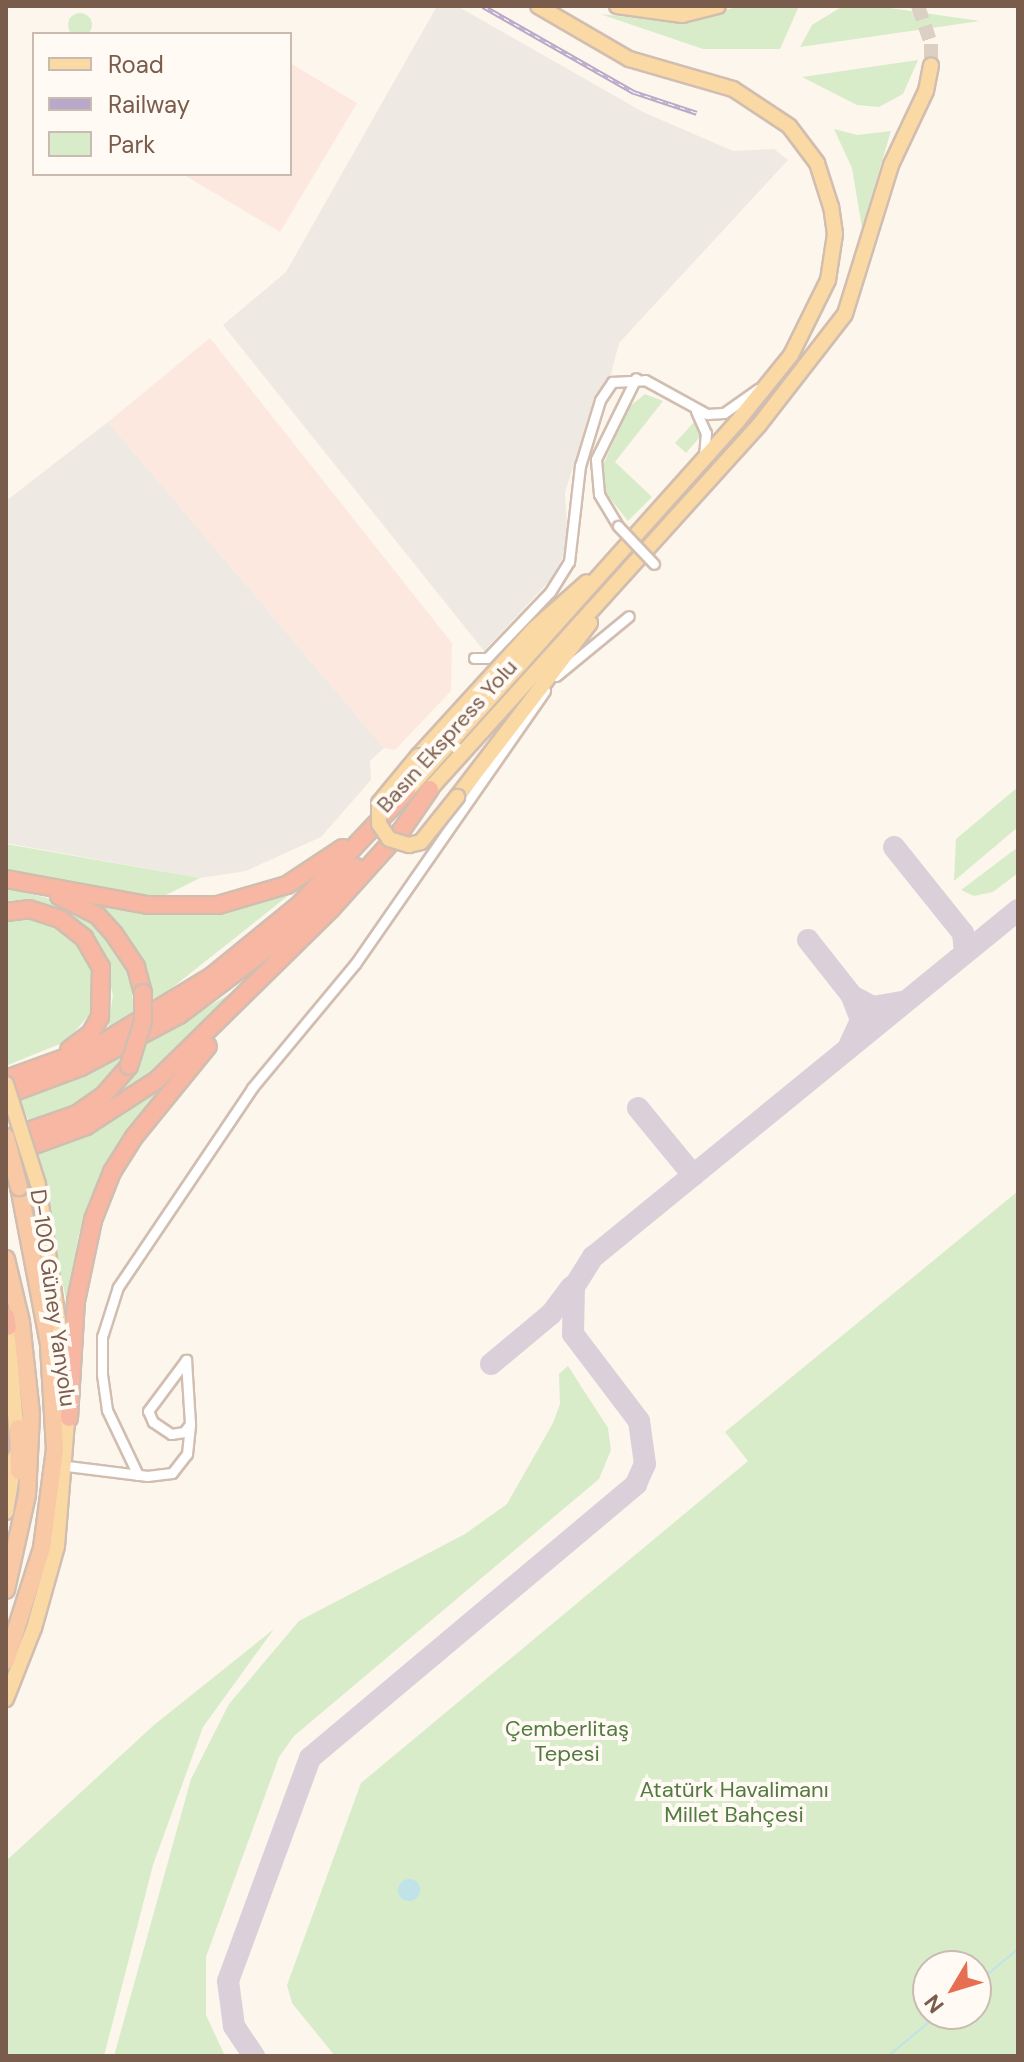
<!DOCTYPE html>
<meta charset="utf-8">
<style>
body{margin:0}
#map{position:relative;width:1024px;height:2062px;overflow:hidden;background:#fdf6ec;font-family:"DM Sans",sans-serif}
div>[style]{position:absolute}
.commercial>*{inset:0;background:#fde8e0}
.industrial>*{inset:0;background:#efe9e4}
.green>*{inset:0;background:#d8ecc9}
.round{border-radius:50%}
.water>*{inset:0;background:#bfe3e8}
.stream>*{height:2px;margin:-1px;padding:0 1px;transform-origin:1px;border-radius:1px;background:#bfe3e8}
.taxiway>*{height:22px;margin:-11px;padding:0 11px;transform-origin:11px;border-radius:11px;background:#dbcfda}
.primary-tunnel>*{height:14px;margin-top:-7px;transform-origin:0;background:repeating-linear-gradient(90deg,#dcd0c4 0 14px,transparent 0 21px)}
.roads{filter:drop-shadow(2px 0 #d1beb0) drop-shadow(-2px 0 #d1beb0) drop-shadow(0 2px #d1beb0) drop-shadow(0 -2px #d1beb0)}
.minor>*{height:9px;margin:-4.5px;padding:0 4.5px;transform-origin:4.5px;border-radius:4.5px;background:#fff}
.primary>*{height:14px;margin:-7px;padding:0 7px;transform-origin:7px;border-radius:7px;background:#fbd9a5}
.trunk>*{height:16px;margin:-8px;padding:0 8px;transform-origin:8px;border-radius:8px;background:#f9c8a4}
.motorway>*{height:16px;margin:-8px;padding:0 8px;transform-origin:8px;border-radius:8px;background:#f7b7a3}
.rail>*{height:5px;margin-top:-2.5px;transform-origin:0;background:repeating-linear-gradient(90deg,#fffaf3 0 6px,#b9a8c9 0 12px);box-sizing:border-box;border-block:2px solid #b9a8c9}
.bridges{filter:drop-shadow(2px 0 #d1beb0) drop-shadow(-2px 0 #d1beb0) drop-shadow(0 2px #d1beb0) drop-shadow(0 -2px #d1beb0)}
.minor-bridge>*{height:9px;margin:-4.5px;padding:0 4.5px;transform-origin:4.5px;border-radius:4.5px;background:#fff}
.primary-bridge>*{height:14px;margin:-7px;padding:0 7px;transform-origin:7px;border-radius:7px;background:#fbd9a5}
.trunk-bridge>*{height:16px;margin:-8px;padding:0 8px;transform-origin:8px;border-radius:8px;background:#f9c8a4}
.motorway-bridge>*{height:16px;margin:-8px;padding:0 8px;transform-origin:8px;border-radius:8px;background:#f7b7a3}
span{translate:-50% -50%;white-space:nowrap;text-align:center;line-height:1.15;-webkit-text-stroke:8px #fffaf3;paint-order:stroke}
.street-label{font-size:22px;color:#7a5c4d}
.park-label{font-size:22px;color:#537a41}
.frame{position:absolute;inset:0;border:8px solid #7a5c4d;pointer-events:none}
.legend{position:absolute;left:32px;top:32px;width:260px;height:144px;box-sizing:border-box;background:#fffaf3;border:2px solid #cabbb1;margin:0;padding:10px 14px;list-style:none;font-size:24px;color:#7a5c4d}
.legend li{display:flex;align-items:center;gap:16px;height:40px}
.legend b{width:40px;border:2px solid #cabbb1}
.north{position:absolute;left:912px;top:1950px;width:80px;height:80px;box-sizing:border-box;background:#fffaf3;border:2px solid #cabbb1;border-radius:50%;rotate:232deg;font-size:22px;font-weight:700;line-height:32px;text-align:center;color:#7a5c4d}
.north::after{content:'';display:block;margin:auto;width:28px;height:36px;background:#e76f51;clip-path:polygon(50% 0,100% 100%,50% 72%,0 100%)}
</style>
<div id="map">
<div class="commercial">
<div style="clip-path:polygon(290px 63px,357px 103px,280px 232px,184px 175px,290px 174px)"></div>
<div style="clip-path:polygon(210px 338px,452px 643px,451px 691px,395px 750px,384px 748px,108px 422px)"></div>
</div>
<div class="industrial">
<div style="clip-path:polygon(437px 6px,457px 6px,643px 112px,733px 151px,774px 149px,788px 160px,619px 343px,610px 378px,595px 395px,565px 493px,568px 547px,552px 578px,484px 651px,223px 325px,286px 272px)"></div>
<div style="clip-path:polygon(108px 422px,384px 748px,370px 761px,371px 780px,321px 837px,246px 871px,200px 878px,6px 843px,6px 501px)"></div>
</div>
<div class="green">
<div style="clip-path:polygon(742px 6px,799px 6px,780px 49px,703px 49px,600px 14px,673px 22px)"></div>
<div style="clip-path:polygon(843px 6px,876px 6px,980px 21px,800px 47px,812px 25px)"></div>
<div class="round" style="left:68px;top:13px;width:24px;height:24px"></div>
<div style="clip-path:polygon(918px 60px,903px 94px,879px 107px,857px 105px,802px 77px)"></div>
<div style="clip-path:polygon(834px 129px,857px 135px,891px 131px,862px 228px,852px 168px)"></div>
<div style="clip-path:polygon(645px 394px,663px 401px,615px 462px,652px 497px,628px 521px,606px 493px,603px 465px,629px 407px)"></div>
<div style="clip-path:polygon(694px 422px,700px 437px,686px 453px,675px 443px)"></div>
<div style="clip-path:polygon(1018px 787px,1018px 827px,954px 881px,956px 839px)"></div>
<div style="clip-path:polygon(6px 844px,200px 878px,162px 897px,64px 882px,6px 870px)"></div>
<div style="clip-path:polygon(1018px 847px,1018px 873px,993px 892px,974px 896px,961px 890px)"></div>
<div style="clip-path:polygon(308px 880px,154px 1002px,138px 953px,86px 902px,161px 911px,223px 910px,251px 904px)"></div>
<div style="clip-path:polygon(6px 888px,47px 898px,96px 924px,129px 971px,135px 1015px,108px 1028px,113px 995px,103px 953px,59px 911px,29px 902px,6px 906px)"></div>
<div style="clip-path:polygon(21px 914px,47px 919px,77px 941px,95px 972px,95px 1008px,67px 1041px,8px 1065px,6px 918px)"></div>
<div style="clip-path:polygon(236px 990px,173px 1057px,107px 1103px,147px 1043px)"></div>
<div style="clip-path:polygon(128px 1051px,88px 1098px,31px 1127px,20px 1100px)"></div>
<div style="clip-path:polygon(173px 1077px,109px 1162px,79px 1234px,67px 1305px,37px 1153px,106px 1124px)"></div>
<div style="clip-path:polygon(evenodd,1018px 1191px,1018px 2056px,335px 2056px,292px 2003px,287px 1985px,361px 1783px,748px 1461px,725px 1432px,1018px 1191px,928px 1966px,976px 1966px,976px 2014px,928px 2014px,928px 1966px)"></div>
<div style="clip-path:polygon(568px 1366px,608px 1428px,611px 1450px,599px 1479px,294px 1736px,279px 1757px,206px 1957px,206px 2015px,225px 2056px,114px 2056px,191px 1779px,229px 1704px,299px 1621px,465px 1534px,507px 1504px,553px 1423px,560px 1404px,559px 1374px)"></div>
<div style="clip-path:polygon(274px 1629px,203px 1727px,153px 1865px,104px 2056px,6px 2056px,6px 1861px,154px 1725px)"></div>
</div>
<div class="water">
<div class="round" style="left:398px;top:1879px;width:22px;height:22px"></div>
</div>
<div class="stream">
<div style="left:976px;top:1984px;width:55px;rotate:-39.8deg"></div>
<div style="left:888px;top:2056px;width:66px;rotate:-39.5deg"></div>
</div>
<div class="taxiway">
<div style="left:894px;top:847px;width:110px;rotate:51.3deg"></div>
<div style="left:963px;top:933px;width:20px;rotate:84deg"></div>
<div style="left:808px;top:940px;width:85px;rotate:51.7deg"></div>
<div style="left:850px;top:1044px;width:26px;rotate:-65deg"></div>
<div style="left:861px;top:1020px;width:26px;rotate:-111deg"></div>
<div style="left:852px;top:996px;width:24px;rotate:28deg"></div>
<div style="left:873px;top:1007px;width:29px;rotate:-10deg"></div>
<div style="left:638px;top:1108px;width:87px;rotate:50.6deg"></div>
<div style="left:491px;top:1364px;width:78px;rotate:-39.8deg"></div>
<div style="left:551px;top:1314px;width:34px;rotate:-53deg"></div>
<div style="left:254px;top:2056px;width:36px;rotate:-124deg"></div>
<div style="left:234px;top:2026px;width:45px;rotate:-97.6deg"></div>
<div style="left:228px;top:1981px;width:238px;rotate:-69.8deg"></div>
<div style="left:310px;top:1758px;width:426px;rotate:-40deg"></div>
<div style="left:636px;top:1484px;width:22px;rotate:-66deg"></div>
<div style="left:645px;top:1464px;width:43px;rotate:-97.9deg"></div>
<div style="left:639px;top:1421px;width:109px;rotate:-127.2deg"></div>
<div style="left:573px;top:1334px;width:47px;rotate:-88.8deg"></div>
<div style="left:574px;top:1287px;width:36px;rotate:-58deg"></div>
<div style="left:593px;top:1257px;width:549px;rotate:-39.23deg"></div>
</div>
<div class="primary-tunnel">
<div style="left:918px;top:6px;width:40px;rotate:71.1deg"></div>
<div style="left:931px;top:44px;width:21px;rotate:90deg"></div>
</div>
<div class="roads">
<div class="minor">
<div style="left:696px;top:411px;width:24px;rotate:66deg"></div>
<div style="left:706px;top:433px;width:24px;rotate:95deg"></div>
<div style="left:618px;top:526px;width:37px;rotate:-121deg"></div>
<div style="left:599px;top:494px;width:35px;rotate:-95deg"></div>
<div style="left:596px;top:459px;width:90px;rotate:-63.7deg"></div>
<div style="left:474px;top:658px;width:13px"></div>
<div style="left:487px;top:658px;width:91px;rotate:-46.3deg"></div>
<div style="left:550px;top:592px;width:36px;rotate:-58deg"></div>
<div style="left:569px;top:562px;width:97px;rotate:-83.5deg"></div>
<div style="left:580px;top:466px;width:69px;rotate:-73.1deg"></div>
<div style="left:600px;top:400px;width:22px;rotate:-56deg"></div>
<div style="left:612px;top:382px;width:33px;rotate:-3deg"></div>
<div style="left:645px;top:380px;width:71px;rotate:28.7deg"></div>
<div style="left:707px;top:414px;width:17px;rotate:-3deg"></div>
<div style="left:724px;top:413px;width:42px;rotate:-35.2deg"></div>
<div style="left:556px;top:676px;width:94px;rotate:-39.4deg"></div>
<div style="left:186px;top:1360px;width:64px;rotate:86.4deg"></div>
<div style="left:67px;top:1466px;width:81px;rotate:7.1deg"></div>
<div style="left:147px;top:1476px;width:25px;rotate:-7deg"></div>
<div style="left:172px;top:1473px;width:24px;rotate:-52deg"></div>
<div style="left:187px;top:1454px;width:30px;rotate:-84deg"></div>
<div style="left:190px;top:1424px;width:10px;rotate:127deg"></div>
<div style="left:184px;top:1432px;width:13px;rotate:171deg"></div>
<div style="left:171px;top:1434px;width:22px;rotate:-146deg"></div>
<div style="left:153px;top:1422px;width:12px;rotate:-114deg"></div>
<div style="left:148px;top:1411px;width:64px;rotate:-53.3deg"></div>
<div style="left:138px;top:1475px;width:72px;rotate:-115.5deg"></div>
<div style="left:107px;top:1410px;width:36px;rotate:-98deg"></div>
<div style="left:102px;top:1374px;width:37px;rotate:-90deg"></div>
<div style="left:102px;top:1337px;width:52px;rotate:-72.3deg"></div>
<div style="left:118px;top:1287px;width:240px;rotate:-56deg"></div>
<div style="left:252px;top:1088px;width:161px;rotate:-50.3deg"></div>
<div style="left:355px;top:964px;width:333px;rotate:-55.2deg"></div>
</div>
<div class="primary">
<div style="left:617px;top:6px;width:66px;rotate:7.9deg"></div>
<div style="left:682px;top:15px;width:37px;rotate:-14deg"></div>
<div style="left:418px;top:756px;width:173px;rotate:-47.6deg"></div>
<div style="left:535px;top:628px;width:69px;rotate:-41.5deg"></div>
<div style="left:430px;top:789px;width:491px;rotate:-47.9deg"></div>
<div style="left:759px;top:425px;width:140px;rotate:-52.2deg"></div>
<div style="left:845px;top:314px;width:156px;rotate:-72.8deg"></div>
<div style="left:891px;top:165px;width:82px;rotate:-64.7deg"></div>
<div style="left:926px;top:91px;width:26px;rotate:-79deg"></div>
<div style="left:407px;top:791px;width:495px;rotate:-48.2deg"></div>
<div style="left:737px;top:422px;width:86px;rotate:-51.1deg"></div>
<div style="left:791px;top:355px;width:84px;rotate:-63.7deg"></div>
<div style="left:828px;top:280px;width:47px;rotate:-81.3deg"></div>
<div style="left:835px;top:234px;width:27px;rotate:-98deg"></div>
<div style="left:831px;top:207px;width:46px;rotate:-107.7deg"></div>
<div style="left:817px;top:163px;width:46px;rotate:-127.1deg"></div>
<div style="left:789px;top:126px;width:67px;rotate:-146.5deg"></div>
<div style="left:733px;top:89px;width:108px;rotate:-163.9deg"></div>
<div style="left:629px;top:59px;width:105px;rotate:-149.8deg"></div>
<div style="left:457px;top:797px;width:219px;rotate:-52.6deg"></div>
<div style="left:38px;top:1184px;width:192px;rotate:81.6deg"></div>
<div style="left:7px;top:1318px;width:118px;rotate:85.2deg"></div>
<div style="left:6px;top:1512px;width:56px;rotate:-80.7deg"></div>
<div style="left:6px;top:1699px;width:76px;rotate:-68.5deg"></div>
<div style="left:34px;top:1628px;width:85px;rotate:-74.3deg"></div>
<div style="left:57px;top:1546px;width:136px;rotate:-85.4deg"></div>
</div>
<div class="trunk">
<div style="left:6px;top:1259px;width:65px;rotate:76.6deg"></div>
<div style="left:21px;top:1322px;width:93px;rotate:83.8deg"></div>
<div style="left:31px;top:1414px;width:81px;rotate:92.8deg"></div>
<div style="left:27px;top:1495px;width:97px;rotate:102.5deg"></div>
<div style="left:18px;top:1428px;width:43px;rotate:88.7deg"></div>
<div style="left:6px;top:1661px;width:119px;rotate:-72.3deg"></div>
<div style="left:42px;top:1548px;width:100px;rotate:-82.5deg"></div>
<div style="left:55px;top:1449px;width:105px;rotate:-93.3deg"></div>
<div style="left:49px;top:1344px;width:160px;rotate:-100.8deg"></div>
</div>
<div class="motorway">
<div style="left:6px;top:879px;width:144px;rotate:10.4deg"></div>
<div style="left:148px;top:905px;width:70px"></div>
<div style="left:218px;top:905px;width:72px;rotate:-16.2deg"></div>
<div style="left:287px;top:885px;width:67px;rotate:-33.5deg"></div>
<div style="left:59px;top:896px;width:42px;rotate:26.6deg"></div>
<div style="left:97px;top:915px;width:25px;rotate:48deg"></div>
<div style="left:114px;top:934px;width:40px;rotate:56deg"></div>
<div style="left:136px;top:967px;width:27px;rotate:75deg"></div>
<div style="left:6px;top:912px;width:23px;rotate:-7deg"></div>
<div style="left:29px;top:909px;width:33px;rotate:18deg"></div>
<div style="left:60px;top:919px;width:31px;rotate:38deg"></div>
<div style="left:84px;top:938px;width:34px;rotate:60deg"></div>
<div style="left:101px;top:967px;width:50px;rotate:91.1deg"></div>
<div style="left:100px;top:1017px;width:20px;rotate:120deg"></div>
<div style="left:90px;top:1034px;width:26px;rotate:143deg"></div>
<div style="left:6px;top:1079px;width:97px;rotate:-19.9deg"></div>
<div style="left:97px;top:1046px;width:135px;rotate:-31.3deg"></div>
<div style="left:212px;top:976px;width:112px;rotate:-39.2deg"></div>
<div style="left:299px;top:905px;width:157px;rotate:-46.5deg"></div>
<div style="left:6px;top:1095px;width:80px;rotate:-20.5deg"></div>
<div style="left:81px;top:1067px;width:111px;rotate:-28deg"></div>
<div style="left:179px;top:1015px;width:140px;rotate:-36.9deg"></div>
<div style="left:291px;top:931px;width:91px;rotate:-44.6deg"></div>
<div style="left:8px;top:1138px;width:73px;rotate:-19.2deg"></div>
<div style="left:77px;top:1114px;width:33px;rotate:-35deg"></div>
<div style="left:104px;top:1095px;width:38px;rotate:-49deg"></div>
<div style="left:15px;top:1152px;width:76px;rotate:-20.1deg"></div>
<div style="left:86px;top:1126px;width:85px;rotate:-32.9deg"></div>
<div style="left:157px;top:1080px;width:245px;rotate:-44.5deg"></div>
<div style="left:332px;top:908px;width:103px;rotate:-48.1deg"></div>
<div style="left:401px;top:831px;width:51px;rotate:-55.4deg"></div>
<div style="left:6px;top:1316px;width:11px;rotate:80deg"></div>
<div style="left:69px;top:1418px;width:117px;rotate:-86.6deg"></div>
<div style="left:76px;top:1301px;width:83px;rotate:-78.1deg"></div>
<div style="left:93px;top:1220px;width:52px;rotate:-68.4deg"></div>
<div style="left:112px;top:1172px;width:41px;rotate:-57.8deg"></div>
<div style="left:134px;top:1137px;width:117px;rotate:-50.9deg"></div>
</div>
</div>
<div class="rail">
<div style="left:483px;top:6px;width:174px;rotate:29.7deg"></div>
<div style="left:634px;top:92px;width:66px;rotate:18.4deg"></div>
</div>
<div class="bridges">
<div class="minor-bridge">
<div style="left:618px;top:526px;width:52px;rotate:46.5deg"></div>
</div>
<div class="primary-bridge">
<div style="left:418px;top:756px;width:61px;rotate:129.7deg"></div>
<div style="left:379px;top:803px;width:21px;rotate:90deg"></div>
<div style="left:379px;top:824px;width:18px;rotate:56deg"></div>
<div style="left:389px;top:839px;width:21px;rotate:17deg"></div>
<div style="left:409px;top:845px;width:12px;rotate:-14deg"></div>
<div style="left:421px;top:842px;width:58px;rotate:-51.3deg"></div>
<div style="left:6px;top:1084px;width:105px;rotate:72.3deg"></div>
</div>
<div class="trunk-bridge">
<div style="left:6px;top:1137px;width:52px;rotate:75.4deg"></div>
</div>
<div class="motorway-bridge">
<div style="left:129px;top:1066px;width:47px;rotate:-72.7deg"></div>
<div style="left:143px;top:1021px;width:28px;rotate:-90deg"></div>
</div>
</div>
<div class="street-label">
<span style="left:447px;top:736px;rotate:-48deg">Basın Ekspress Yolu</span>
<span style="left:53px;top:1298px;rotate:82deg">D-100 Güney Yanyolu</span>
</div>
<div class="park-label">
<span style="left:567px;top:1741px">Çemberlitaş<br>Tepesi</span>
<span style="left:734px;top:1802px">Atatürk Havalimanı<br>Millet Bahçesi</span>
</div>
<div class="frame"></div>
<ul class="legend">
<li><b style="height:10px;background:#fbd9a5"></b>Road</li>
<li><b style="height:10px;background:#b9a8c9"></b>Railway</li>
<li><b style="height:22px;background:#d8ecc9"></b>Park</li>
</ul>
<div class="north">N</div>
</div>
